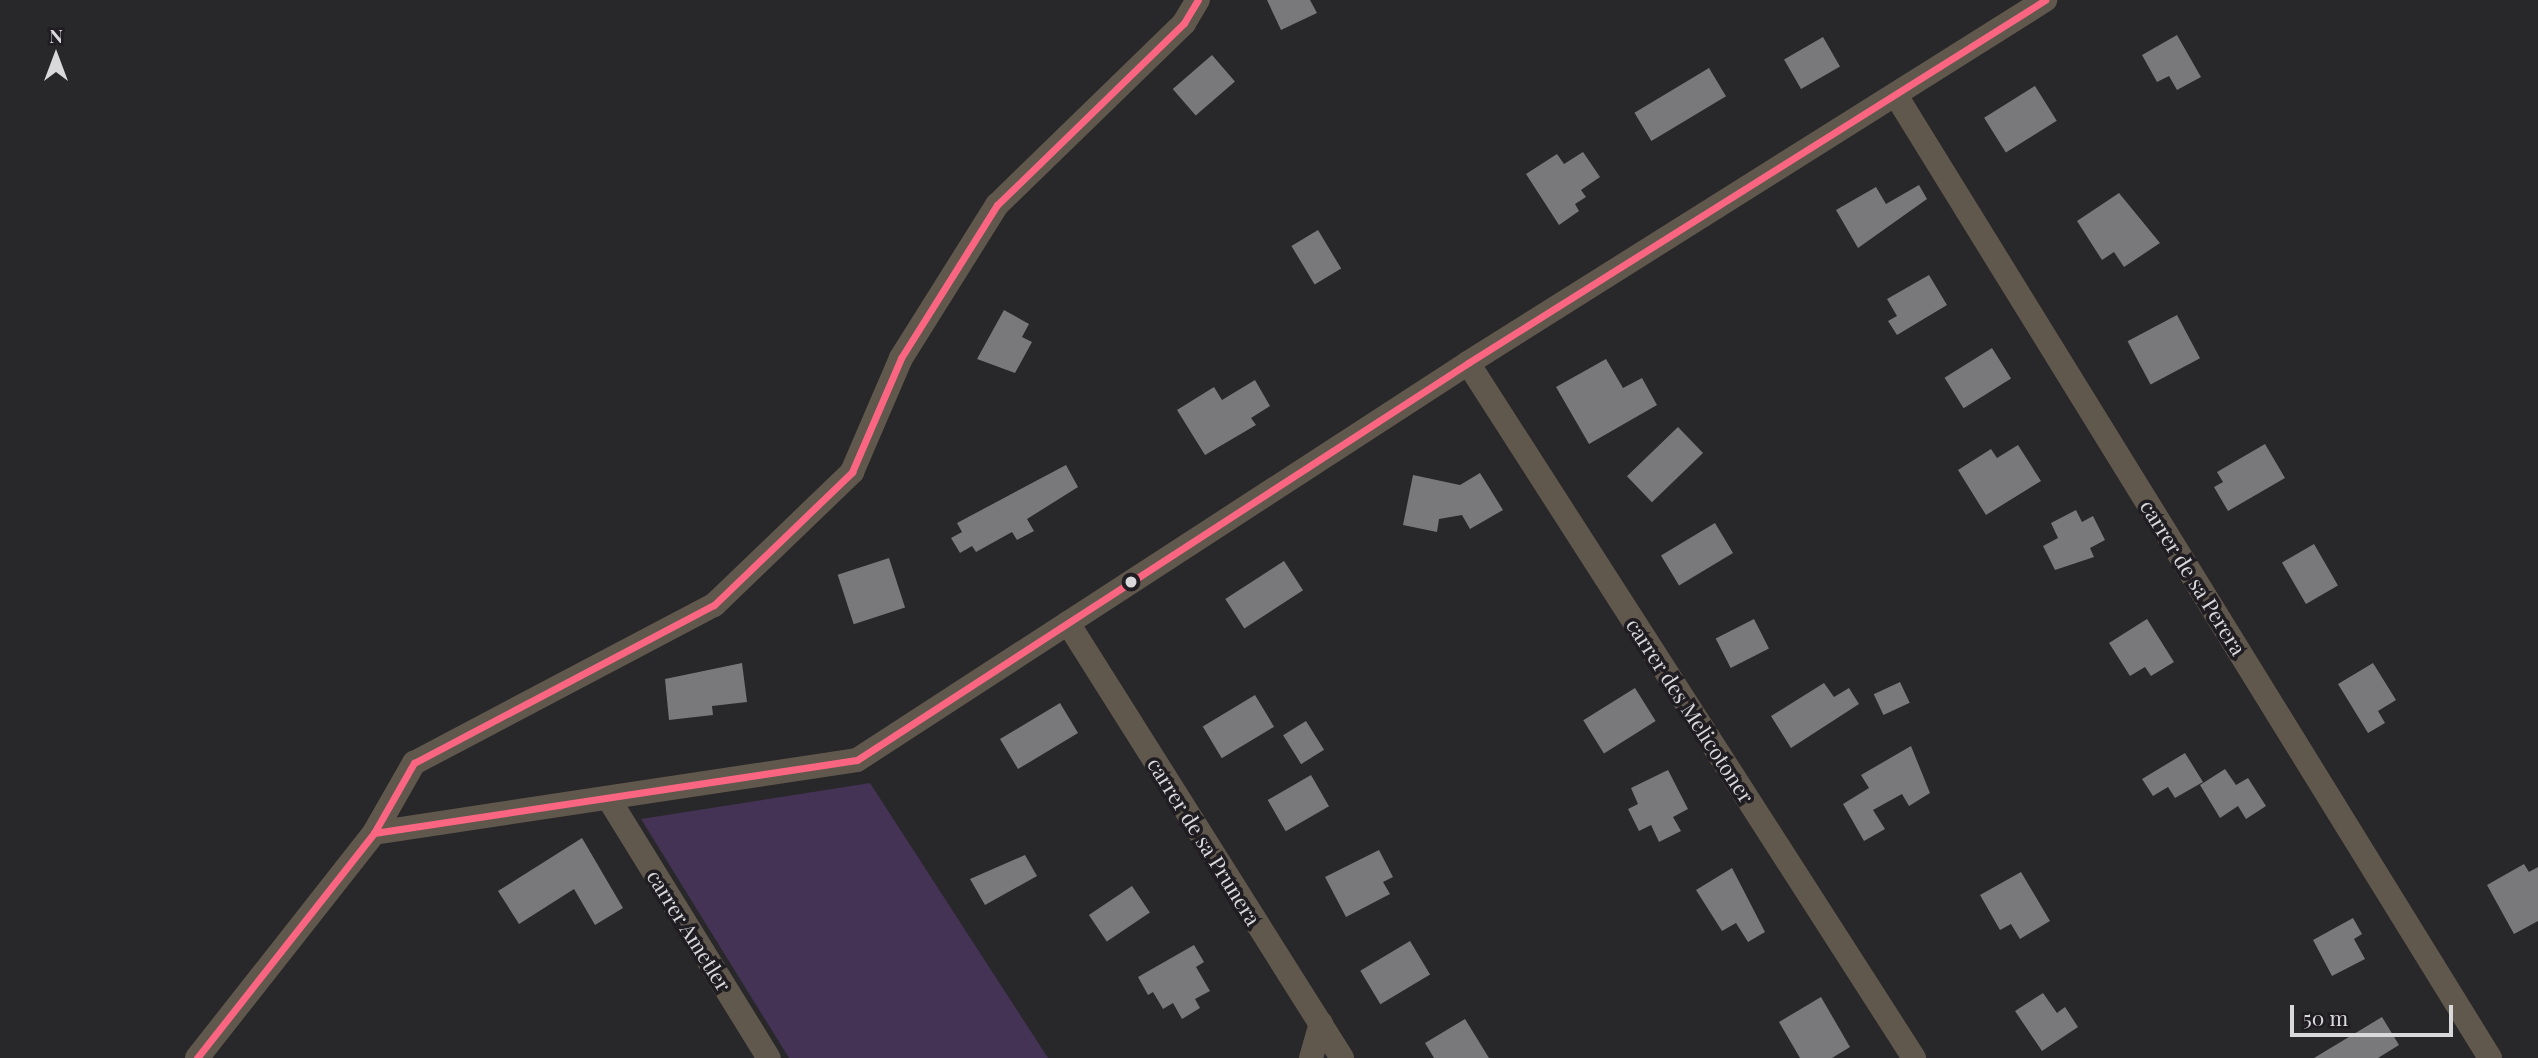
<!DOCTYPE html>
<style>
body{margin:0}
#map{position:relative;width:2538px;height:1058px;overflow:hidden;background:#282729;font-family:"Playfair Display",serif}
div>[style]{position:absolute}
.green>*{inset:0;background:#435}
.building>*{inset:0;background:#79787a;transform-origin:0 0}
.minor>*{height:24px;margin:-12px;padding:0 12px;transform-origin:12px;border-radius:12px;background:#61584d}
.bus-1>*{height:7px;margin:-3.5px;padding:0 3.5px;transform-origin:3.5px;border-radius:3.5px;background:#fa6682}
.dots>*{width:19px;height:19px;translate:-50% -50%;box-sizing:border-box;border:4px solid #1f1d21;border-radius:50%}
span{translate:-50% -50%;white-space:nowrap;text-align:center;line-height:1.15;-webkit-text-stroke:7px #1f1d21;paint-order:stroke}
.street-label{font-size:21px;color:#d9d8db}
.north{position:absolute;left:21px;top:21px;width:70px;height:70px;-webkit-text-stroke:5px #1f1d21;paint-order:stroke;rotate:0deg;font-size:19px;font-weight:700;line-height:28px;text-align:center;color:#d9d8db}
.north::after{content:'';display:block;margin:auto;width:24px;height:32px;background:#d9d8db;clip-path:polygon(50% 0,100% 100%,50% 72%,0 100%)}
.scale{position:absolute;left:2290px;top:1005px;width:163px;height:32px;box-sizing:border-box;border:4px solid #d9d8db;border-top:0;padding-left:9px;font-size:21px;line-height:24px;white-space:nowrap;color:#d9d8db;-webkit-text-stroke:5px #1f1d21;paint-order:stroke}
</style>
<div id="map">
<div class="green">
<div style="clip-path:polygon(870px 783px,1048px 1058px,789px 1058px,641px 819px)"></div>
</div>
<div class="building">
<div style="clip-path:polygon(1267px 0,1310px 0,1317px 13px,1281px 30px)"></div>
<div style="clip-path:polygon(2177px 35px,2201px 77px,2177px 90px,2169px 76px,2157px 82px,2142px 55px)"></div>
<div style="left:1823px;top:37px;width:34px;height:45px;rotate:60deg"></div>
<div style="left:1212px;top:55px;width:35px;height:52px;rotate:49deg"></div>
<div style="left:1709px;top:68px;width:33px;height:87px;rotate:59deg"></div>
<div style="left:2035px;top:86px;width:41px;height:60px;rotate:58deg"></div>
<div style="clip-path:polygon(1583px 152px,1600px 177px,1581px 190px,1586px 197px,1575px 204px,1579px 211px,1559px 225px,1526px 174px,1557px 154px,1564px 164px)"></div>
<div style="clip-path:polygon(1919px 185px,1927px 199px,1858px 248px,1836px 210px,1876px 187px,1886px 204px)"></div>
<div style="clip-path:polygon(2119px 193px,2160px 243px,2124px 267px,2114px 252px,2102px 260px,2077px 221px)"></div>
<div style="left:1318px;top:230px;width:45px;height:31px;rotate:59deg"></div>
<div style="clip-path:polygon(1929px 275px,1947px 305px,1897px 335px,1888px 321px,1897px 316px,1887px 299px)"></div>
<div style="clip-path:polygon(1004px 310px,1029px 324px,1022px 337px,1032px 342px,1015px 373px,977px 359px)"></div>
<div style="left:2177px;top:315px;width:49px;height:56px;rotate:62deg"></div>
<div style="left:1992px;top:348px;width:36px;height:56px;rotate:58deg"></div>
<div style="clip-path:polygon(1606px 359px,1623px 388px,1642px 378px,1657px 405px,1589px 444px,1556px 387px)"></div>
<div style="clip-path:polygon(1255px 380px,1270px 406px,1251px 418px,1256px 425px,1205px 455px,1177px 410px,1214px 387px,1222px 400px)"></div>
<div style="left:1678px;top:427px;width:36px;height:71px;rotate:46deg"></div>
<div style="clip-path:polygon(2265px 444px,2285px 478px,2228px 511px,2214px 487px,2223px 482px,2217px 472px)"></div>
<div style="clip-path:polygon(2018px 445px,2041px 481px,1986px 515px,1958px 470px,1991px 449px,1997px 458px)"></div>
<div style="clip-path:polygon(1066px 465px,1078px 487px,1027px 519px,1034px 531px,1017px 540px,1012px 532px,976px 552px,972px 546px,960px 553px,951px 538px,962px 532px,957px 523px)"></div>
<div style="clip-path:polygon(1480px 473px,1503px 510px,1470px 529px,1462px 515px,1439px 519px,1437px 532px,1403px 525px,1413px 475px,1460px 485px)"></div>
<div style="clip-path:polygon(2076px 510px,2082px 522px,2093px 516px,2105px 540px,2090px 548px,2094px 557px,2055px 570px,2043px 546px,2058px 538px,2051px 523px)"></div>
<div style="left:1715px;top:523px;width:35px;height:63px;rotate:59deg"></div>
<div style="left:2314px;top:544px;width:48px;height:37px;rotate:60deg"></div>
<div style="left:889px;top:558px;width:52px;height:54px;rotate:72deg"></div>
<div style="left:1284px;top:561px;width:35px;height:70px;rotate:57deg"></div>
<div style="left:1754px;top:619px;width:33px;height:43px;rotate:63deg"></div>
<div style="clip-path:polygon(2147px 619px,2174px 662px,2151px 676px,2145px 667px,2130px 676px,2109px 643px)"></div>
<div style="clip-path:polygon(742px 663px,747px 702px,712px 706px,713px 715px,669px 720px,665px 679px)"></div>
<div style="clip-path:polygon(2373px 663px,2396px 700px,2378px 711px,2385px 723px,2368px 733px,2338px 684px)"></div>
<div style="left:1900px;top:682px;width:23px;height:29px;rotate:65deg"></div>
<div style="clip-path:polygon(1824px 683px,1834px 697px,1849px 688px,1859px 704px,1791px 748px,1771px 716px)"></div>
<div style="left:1635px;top:688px;width:39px;height:61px;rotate:58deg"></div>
<div style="left:1255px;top:695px;width:37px;height:61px;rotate:59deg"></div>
<div style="left:1060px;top:703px;width:35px;height:70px;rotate:59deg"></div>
<div style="left:1306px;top:721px;width:34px;height:27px;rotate:58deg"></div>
<div style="clip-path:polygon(1911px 746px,1930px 793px,1909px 806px,1902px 794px,1873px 810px,1885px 829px,1864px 841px,1843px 804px,1869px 788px,1861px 775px)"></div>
<div style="clip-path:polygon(2185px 753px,2203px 782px,2175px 798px,2168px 787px,2153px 796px,2142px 779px)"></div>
<div style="clip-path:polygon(2225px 769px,2236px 785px,2248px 778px,2266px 806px,2246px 819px,2238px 806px,2220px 818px,2200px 785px)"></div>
<div style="clip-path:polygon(1668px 770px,1688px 809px,1673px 817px,1681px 831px,1659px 842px,1651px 825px,1639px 831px,1628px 809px,1638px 804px,1631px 788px)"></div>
<div style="left:1311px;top:775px;width:36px;height:50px;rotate:60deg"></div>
<div style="clip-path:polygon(582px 838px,623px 908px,595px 925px,574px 889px,519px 924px,498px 891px)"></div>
<div style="clip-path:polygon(1379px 850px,1393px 877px,1383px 882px,1390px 894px,1346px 917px,1325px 877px)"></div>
<div style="clip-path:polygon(1025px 855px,1037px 876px,985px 905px,970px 879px)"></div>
<div style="clip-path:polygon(2524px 864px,2529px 872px,2538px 867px,2538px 921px,2514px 934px,2487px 885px)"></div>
<div style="clip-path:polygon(1732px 868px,1765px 932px,1748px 942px,1736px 923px,1722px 931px,1696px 890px)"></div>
<div style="clip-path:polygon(2021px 872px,2050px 921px,2020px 939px,2011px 924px,2000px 930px,1980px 895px)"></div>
<div style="left:1132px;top:886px;width:32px;height:52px;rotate:56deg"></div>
<div style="clip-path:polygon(2353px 918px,2362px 934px,2354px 939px,2365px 959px,2332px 976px,2313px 940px)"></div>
<div style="left:1410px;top:941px;width:39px;height:58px;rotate:59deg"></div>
<div style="clip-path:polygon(1194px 945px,1204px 962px,1196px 967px,1210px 991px,1195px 999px,1200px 1008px,1182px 1019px,1173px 1003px,1163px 1009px,1153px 992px,1148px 995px,1138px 977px)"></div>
<div style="clip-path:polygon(2043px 993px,2057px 1013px,2065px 1007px,2078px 1027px,2042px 1051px,2015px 1011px)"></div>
<div style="clip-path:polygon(1821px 997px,1850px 1047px,1832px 1058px,1800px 1058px,1779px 1022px)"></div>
<div style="clip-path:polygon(2382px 1017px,2399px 1045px,2378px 1058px,2314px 1058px)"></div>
<div style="clip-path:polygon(1465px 1019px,1489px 1058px,1434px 1058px,1425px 1043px)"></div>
</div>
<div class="minor">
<div style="left:1897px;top:97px;width:1129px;rotate:58.32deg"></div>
<div style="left:1468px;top:363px;width:826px;rotate:57.31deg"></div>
<div style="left:1068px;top:623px;width:514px;rotate:57.79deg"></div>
<div style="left:610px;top:801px;width:302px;rotate:58.3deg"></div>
<div style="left:374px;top:833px;width:488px;rotate:-8.6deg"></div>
<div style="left:857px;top:760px;width:729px;rotate:-33.01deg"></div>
<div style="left:1468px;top:363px;width:682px;rotate:-32.17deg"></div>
<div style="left:197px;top:1058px;width:286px;rotate:-51.8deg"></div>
<div style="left:374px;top:833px;width:81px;rotate:-60.3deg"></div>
<div style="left:414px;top:763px;width:339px;rotate:-27.8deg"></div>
<div style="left:714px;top:605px;width:192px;rotate:-43.9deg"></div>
<div style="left:852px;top:472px;width:124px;rotate:-66.7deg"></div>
<div style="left:901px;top:358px;width:181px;rotate:-57.9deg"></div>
<div style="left:997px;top:205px;width:261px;rotate:-44.2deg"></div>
<div style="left:1184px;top:23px;width:27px;rotate:-59deg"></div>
<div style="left:1311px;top:1058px;width:36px;rotate:-74deg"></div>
</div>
<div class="bus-1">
<div style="left:374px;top:833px;width:488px;rotate:-8.6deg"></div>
<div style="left:857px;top:760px;width:729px;rotate:-33.01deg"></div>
<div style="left:1468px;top:363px;width:682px;rotate:-32.17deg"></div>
<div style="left:197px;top:1058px;width:286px;rotate:-51.8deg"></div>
<div style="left:374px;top:833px;width:81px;rotate:-60.3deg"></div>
<div style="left:414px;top:763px;width:339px;rotate:-27.8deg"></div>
<div style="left:714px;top:605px;width:192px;rotate:-43.9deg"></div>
<div style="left:852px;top:472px;width:124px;rotate:-66.7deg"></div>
<div style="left:901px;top:358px;width:181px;rotate:-57.9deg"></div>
<div style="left:997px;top:205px;width:261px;rotate:-44.2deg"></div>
<div style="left:1184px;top:23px;width:27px;rotate:-59deg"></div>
</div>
<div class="dots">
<div style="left:1131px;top:582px;background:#d9d8db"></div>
</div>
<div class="street-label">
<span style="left:2194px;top:577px;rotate:58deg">carrer de sa Perera</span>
<span style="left:1691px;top:710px;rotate:57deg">carrer des Melicotoner</span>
<span style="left:1205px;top:841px;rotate:58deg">carrer de sa Prunera</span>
<span style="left:690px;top:930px;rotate:58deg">carrer Ametler</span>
</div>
<div class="north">N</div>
<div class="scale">50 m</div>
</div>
